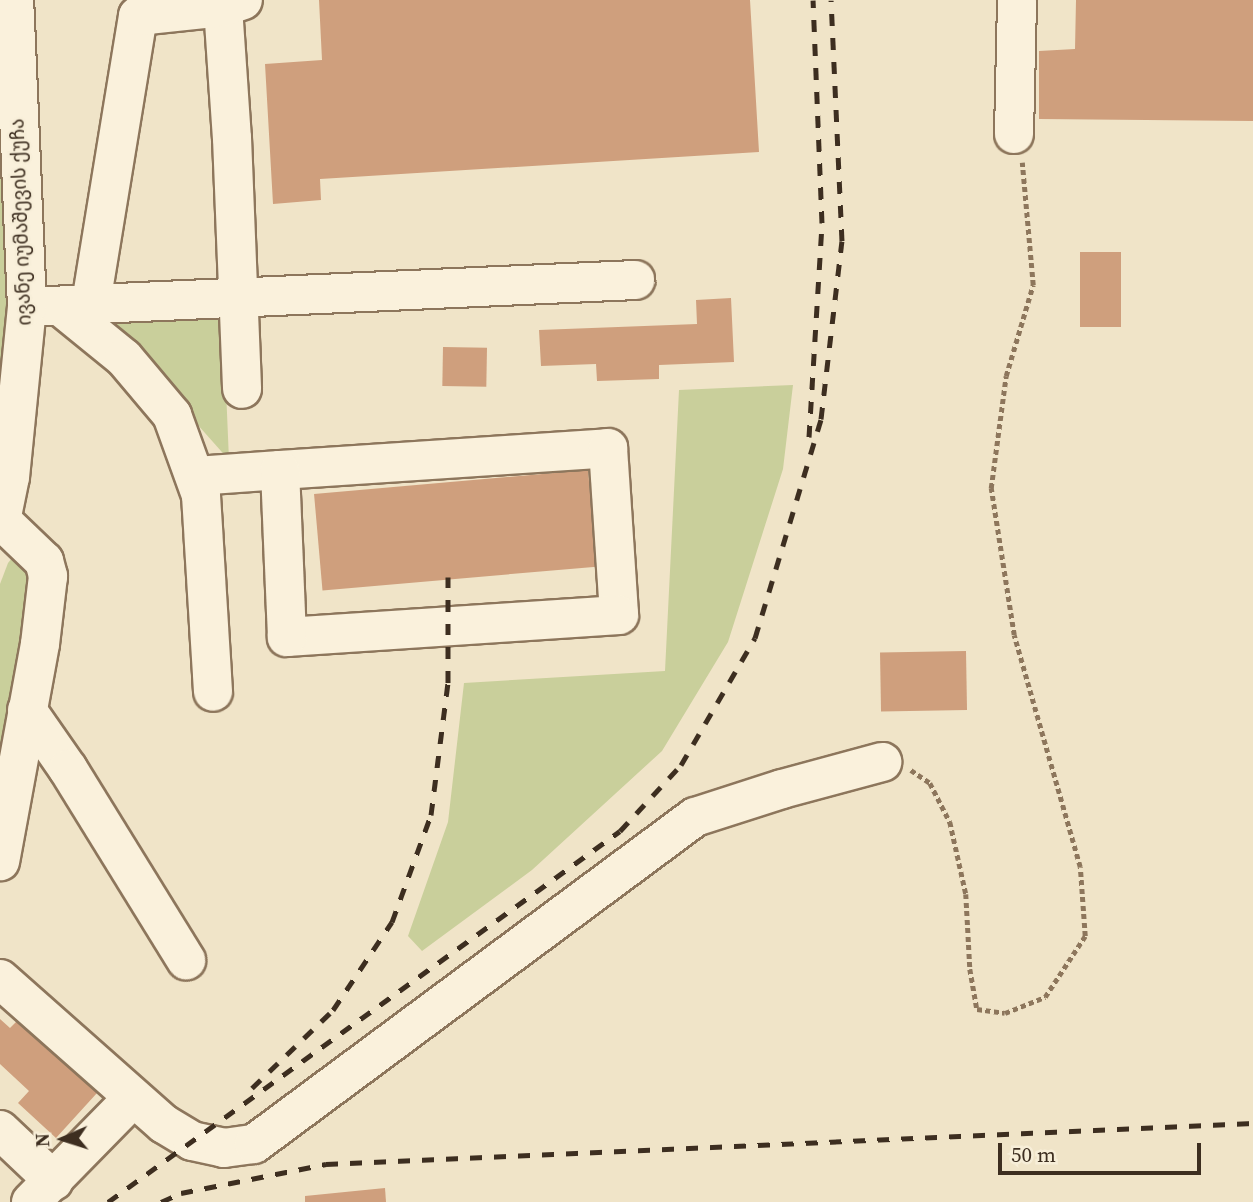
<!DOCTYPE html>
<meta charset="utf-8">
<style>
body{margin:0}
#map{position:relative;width:1253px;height:1202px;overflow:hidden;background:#f0e4c8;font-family:"Source Serif 4","Noto Sans Georgian",serif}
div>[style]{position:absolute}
.green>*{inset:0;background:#c9cf9b}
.building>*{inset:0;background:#cf9f7d;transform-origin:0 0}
.path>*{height:4.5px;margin-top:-2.25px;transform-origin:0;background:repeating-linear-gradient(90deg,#8d765c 0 5px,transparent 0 8.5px)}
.roads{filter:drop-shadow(2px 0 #8d765c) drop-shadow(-2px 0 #8d765c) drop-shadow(0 2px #8d765c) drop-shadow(0 -2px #8d765c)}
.minor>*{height:38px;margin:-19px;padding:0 19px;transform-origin:19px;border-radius:19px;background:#faf1dc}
.rail>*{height:5px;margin-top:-2.5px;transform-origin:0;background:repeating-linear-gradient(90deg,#3d2e20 0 12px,transparent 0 24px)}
span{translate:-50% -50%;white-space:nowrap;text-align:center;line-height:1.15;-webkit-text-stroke:5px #f7eed8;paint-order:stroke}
.street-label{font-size:19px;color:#3d2e20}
.north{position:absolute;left:28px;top:1104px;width:70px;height:70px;-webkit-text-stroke:5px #f7eed8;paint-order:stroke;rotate:267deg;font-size:19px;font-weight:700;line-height:28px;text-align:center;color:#3d2e20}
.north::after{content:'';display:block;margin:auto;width:24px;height:32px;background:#3d2e20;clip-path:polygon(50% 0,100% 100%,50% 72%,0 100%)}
.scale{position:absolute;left:998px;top:1143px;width:203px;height:32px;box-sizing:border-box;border:4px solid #3d2e20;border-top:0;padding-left:9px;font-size:21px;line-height:24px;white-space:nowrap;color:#3d2e20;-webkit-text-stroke:5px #f7eed8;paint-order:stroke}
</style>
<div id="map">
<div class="green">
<div style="clip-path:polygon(0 92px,10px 324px,0 441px)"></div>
<div style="clip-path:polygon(99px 315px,223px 319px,229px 460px,181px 406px)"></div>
<div style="clip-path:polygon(793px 385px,783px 469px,728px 642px,662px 751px,532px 870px,422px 951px,408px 936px,448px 822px,464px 683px,665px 671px,679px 390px)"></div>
<div style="clip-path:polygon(17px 552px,30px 556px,34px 588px,0 782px,0 584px,8px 563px)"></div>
</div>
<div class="building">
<div style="clip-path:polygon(319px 0,750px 0,759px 152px,320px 179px,321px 200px,273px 204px,265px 64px,322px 60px)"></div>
<div style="clip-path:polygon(1076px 0,1253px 0,1253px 121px,1039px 119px,1039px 51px,1075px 49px)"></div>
<div style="left:1121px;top:252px;width:75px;height:41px;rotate:90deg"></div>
<div style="clip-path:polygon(731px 298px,734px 362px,659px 365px,659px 379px,597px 381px,596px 364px,541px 366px,539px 330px,697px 324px,696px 300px)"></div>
<div style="left:443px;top:347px;width:44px;height:39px;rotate:1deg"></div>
<div style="left:588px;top:470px;width:97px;height:275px;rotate:85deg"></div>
<div style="left:966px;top:651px;width:59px;height:86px;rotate:89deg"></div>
<div style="clip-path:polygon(0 1019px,10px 1028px,18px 1020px,97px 1093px,56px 1138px,18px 1103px,29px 1091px,0 1064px)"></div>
<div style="clip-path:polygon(385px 1188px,386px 1202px,305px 1202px,305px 1196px)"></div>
</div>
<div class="path">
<div style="left:911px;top:770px;width:23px;rotate:34deg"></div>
<div style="left:930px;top:783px;width:44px;rotate:62.9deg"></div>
<div style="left:950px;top:822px;width:74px;rotate:77.5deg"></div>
<div style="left:966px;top:894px;width:75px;rotate:86.9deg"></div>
<div style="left:970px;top:969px;width:41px;rotate:80.1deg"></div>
<div style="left:977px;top:1009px;width:28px;rotate:8deg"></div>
<div style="left:1005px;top:1013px;width:43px;rotate:-21.8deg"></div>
<div style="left:1045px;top:997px;width:73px;rotate:-56.7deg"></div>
<div style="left:1085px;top:936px;width:69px;rotate:-94.1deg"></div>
<div style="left:1080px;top:867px;width:241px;rotate:-105.9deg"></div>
<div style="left:1014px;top:635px;width:149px;rotate:-98.9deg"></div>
<div style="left:991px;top:488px;width:113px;rotate:-82.4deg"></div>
<div style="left:1006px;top:376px;width:95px;rotate:-73.5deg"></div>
<div style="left:1033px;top:285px;width:123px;rotate:-95.1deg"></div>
</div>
<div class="roads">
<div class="minor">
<div style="left:223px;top:7px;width:131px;rotate:86.1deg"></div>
<div style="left:232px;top:138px;width:251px;rotate:87.7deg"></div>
<div style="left:1014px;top:134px;width:134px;rotate:-88.7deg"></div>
<div style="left:91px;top:303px;width:291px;rotate:-80.7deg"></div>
<div style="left:138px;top:16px;width:85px;rotate:-6deg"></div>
<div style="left:223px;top:7px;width:21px;rotate:-19deg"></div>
<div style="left:60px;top:306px;width:82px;rotate:39.1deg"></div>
<div style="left:124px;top:358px;width:75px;rotate:49.9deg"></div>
<div style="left:172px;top:415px;width:85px;rotate:70.1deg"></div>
<div style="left:201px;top:495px;width:197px;rotate:86.5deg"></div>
<div style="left:27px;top:307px;width:609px;rotate:-2.54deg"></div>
<div style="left:196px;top:476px;width:84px;rotate:-4.1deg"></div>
<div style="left:280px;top:470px;width:329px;rotate:-3.8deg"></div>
<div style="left:608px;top:448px;width:167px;rotate:86.2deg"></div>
<div style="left:619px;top:615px;width:333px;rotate:176.2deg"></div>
<div style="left:287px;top:637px;width:167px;rotate:-92.4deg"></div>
<div style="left:0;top:519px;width:61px;rotate:43.7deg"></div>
<div style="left:44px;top:561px;width:16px;rotate:75deg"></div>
<div style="left:48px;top:576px;width:68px;rotate:96.7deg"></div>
<div style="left:40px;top:644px;width:221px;rotate:100.4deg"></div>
<div style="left:0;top:526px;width:50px;rotate:-78.5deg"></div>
<div style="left:10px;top:477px;width:171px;rotate:-84.3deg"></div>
<div style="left:27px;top:307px;width:307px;rotate:-92.4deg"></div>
<div style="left:27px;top:710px;width:72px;rotate:55.2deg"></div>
<div style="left:68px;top:769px;width:225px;rotate:58.3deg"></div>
<div style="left:0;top:979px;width:219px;rotate:41.5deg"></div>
<div style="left:164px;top:1124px;width:33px;rotate:31deg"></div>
<div style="left:192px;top:1141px;width:33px;rotate:12deg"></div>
<div style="left:224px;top:1148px;width:30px;rotate:-8deg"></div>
<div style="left:254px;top:1144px;width:549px;rotate:-36.56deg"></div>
<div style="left:695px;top:817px;width:91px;rotate:-17.8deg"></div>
<div style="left:782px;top:789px;width:104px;rotate:-15.1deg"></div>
<div style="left:0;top:1130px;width:74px;rotate:43.4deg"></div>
<div style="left:31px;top:1202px;width:146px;rotate:-45.6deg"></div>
</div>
</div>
<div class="rail">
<div style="left:809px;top:437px;width:214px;rotate:-86.5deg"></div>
<div style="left:822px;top:223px;width:223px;rotate:-92.3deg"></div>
<div style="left:252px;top:1088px;width:112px;rotate:-43.9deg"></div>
<div style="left:333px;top:1010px;width:106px;rotate:-56.2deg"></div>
<div style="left:392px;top:922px;width:114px;rotate:-70deg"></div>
<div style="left:431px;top:815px;width:133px;rotate:-82.7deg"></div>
<div style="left:448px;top:683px;width:106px;rotate:-90deg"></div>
<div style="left:108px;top:1202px;width:632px;rotate:-35.93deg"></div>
<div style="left:620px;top:831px;width:90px;rotate:-47.3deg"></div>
<div style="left:681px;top:765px;width:147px;rotate:-59.8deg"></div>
<div style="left:755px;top:638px;width:229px;rotate:-73.2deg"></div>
<div style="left:821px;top:419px;width:179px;rotate:-83.3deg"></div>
<div style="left:842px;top:241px;width:241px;rotate:-92.6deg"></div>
<div style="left:161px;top:1202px;width:22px;rotate:-24deg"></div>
<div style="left:181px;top:1193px;width:148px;rotate:-11.3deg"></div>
<div style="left:326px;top:1164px;width:928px;rotate:-2.53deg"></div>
</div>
<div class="street-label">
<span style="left:21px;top:222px;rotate:-92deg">ივანე იუმაშევის ქუჩა</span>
</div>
<div class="north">N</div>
<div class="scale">50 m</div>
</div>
